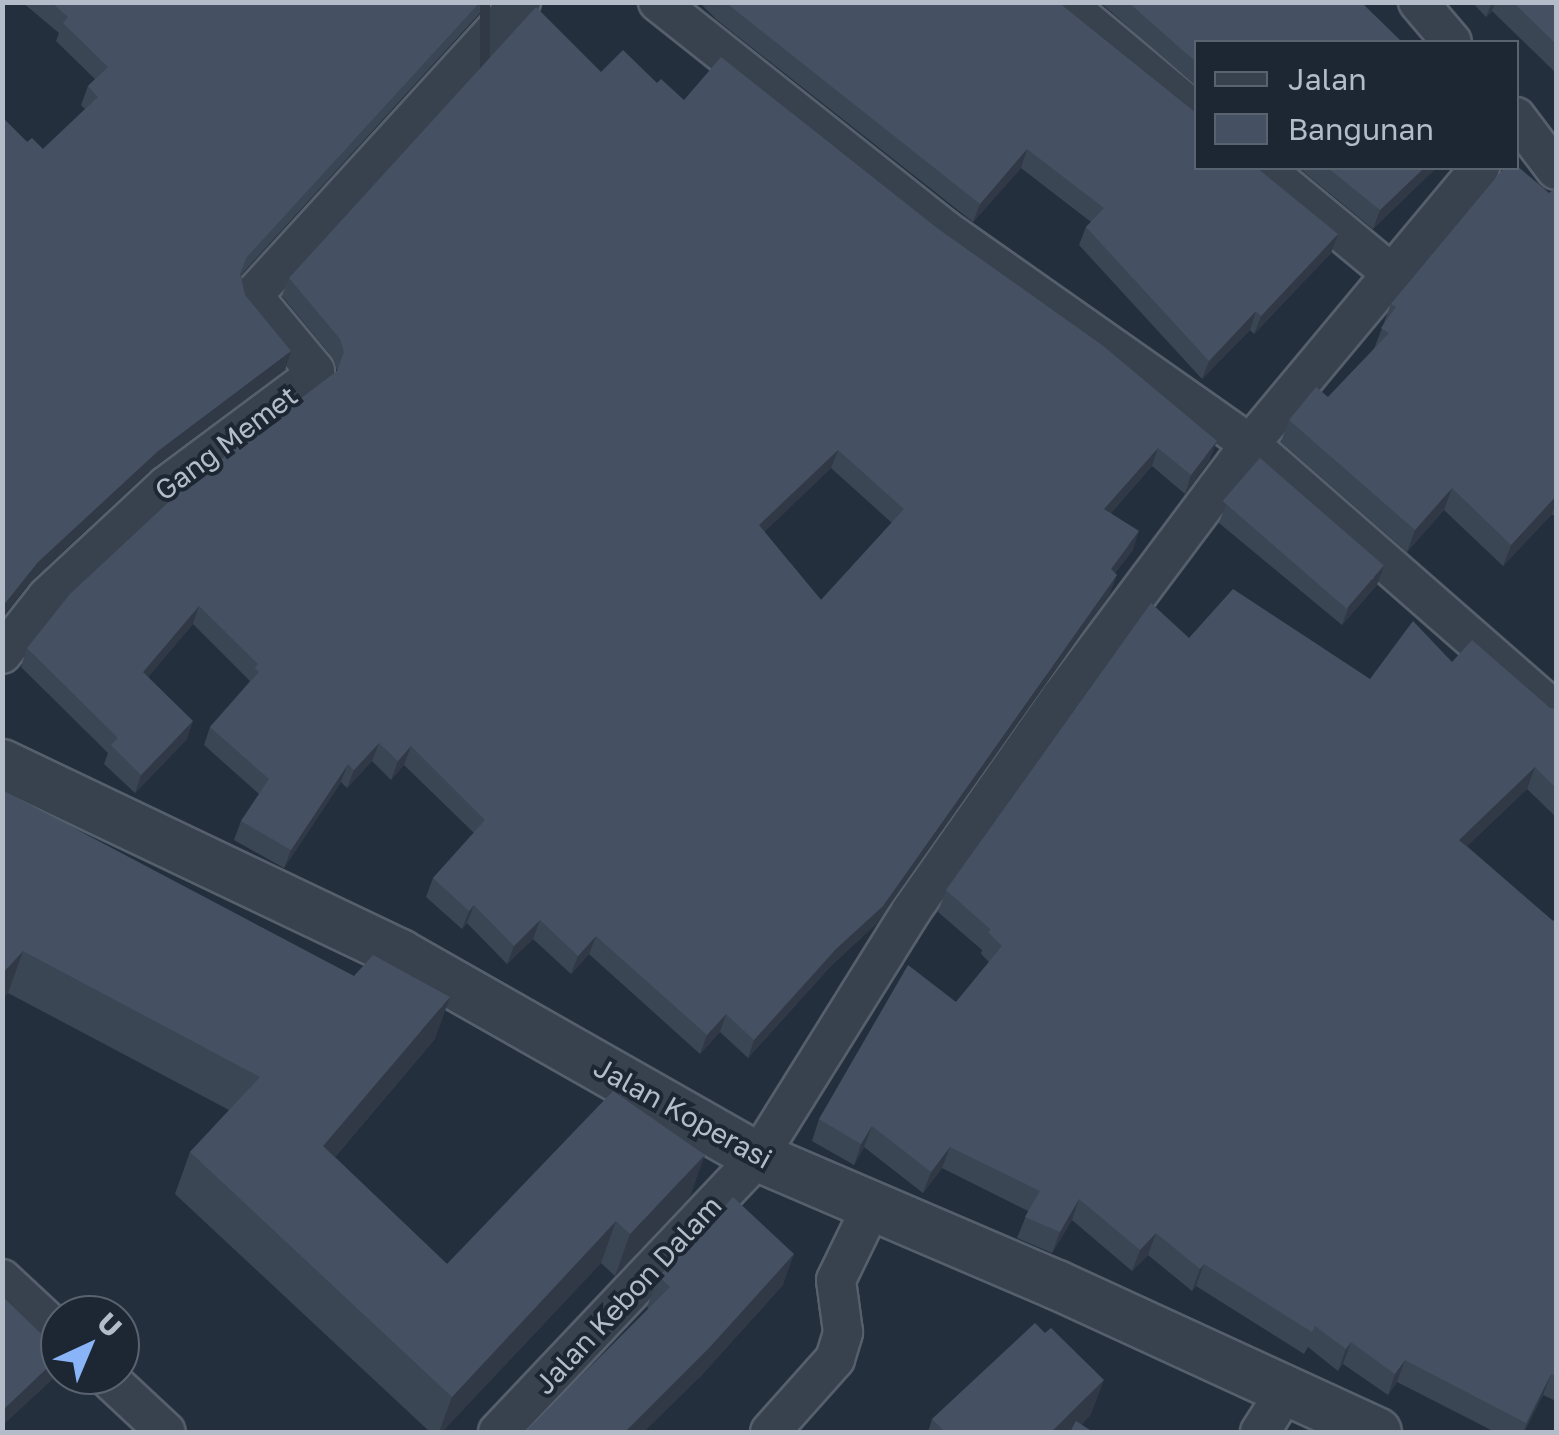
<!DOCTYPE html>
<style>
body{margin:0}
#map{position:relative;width:1559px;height:1435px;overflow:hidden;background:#242f3e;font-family:"Golos Text",sans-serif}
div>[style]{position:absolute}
.roads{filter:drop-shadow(2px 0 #565f6c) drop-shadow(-2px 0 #565f6c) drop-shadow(0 2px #565f6c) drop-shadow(0 -2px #565f6c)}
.minor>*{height:38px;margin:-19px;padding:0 19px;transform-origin:19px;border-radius:19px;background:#38414e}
.tertiary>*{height:48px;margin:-24px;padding:0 24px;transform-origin:24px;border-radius:24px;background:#38414e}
.wall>*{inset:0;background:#3b4654}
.shaded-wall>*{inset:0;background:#303945;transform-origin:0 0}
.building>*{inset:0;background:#455162;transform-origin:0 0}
span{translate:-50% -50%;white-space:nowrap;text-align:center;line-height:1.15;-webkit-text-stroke:8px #1d2633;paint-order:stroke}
.street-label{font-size:28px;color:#b4bcc9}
.frame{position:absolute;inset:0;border:5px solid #b4bcc9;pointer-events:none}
.legend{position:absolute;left:1194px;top:40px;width:325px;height:130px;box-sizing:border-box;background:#1d2633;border:2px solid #59626f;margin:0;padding:12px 18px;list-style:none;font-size:30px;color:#b4bcc9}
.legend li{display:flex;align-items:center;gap:20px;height:50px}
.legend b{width:50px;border:2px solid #59626f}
.north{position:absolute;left:40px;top:1295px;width:100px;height:100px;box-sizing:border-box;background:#1d2633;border:2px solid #59626f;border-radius:50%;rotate:44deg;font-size:28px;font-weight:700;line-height:40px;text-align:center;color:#b4bcc9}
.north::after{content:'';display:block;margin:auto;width:35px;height:45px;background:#8ab4f8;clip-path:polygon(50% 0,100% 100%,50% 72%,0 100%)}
</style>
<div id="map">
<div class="roads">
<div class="minor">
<div style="left:658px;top:2px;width:365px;rotate:38.4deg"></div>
<div style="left:944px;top:229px;width:374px;rotate:35.1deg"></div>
<div style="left:1250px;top:444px;width:407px;rotate:41.2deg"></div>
<div style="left:1064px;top:2px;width:172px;rotate:39.8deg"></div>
<div style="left:1418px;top:2px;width:52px;rotate:49.6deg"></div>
<div style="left:1516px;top:117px;width:66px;rotate:53deg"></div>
<div style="left:1264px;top:168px;width:165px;rotate:39.6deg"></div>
<div style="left:2px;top:654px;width:73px;rotate:-51.7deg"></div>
<div style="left:47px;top:597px;width:163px;rotate:-43deg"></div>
<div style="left:166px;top:486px;width:181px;rotate:-36.7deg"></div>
<div style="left:311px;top:378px;width:8px;rotate:-60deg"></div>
<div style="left:315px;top:371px;width:92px;rotate:-129.7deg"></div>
<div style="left:256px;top:300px;width:8px;rotate:-90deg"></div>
<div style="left:256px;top:292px;width:393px;rotate:-47.6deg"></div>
<div style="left:2px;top:1279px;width:79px;rotate:43deg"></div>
<div style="left:105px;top:1375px;width:83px;rotate:43.1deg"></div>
<div style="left:498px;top:1432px;width:378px;rotate:-46.6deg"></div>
<div style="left:758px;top:1157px;width:290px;rotate:-58.1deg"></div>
<div style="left:911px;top:911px;width:261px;rotate:-55deg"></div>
<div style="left:1061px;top:697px;width:316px;rotate:-53.2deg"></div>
<div style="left:1250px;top:444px;width:359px;rotate:-50.2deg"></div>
<div style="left:770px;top:1432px;width:98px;rotate:-48.3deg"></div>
<div style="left:835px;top:1359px;width:28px;rotate:-73deg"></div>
<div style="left:843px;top:1332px;width:52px;rotate:-97.7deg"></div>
<div style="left:836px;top:1280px;width:82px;rotate:-64.1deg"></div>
<div style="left:1260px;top:1432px;width:49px;rotate:-57.6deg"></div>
</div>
<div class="tertiary">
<div style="left:2px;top:764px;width:441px;rotate:25.5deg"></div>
<div style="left:400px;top:954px;width:412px;rotate:29.6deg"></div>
<div style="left:758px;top:1157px;width:325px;rotate:23.2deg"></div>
<div style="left:1057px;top:1285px;width:352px;rotate:24.7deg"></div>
</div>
</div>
<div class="wall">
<div style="clip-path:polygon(22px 2px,490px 2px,241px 275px,245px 295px,291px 351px,285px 370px,151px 469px,31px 581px,2px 617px,2px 117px,27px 142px,43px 149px,85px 109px,81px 105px,88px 86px,95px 79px,56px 41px,59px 33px)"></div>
<div style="clip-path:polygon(699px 2px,1058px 2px,1196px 168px,1338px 234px,1331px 253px,1254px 334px,1250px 330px,1202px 379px,1079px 245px,1086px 227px,1091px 222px,1021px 168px,973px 222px,717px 20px)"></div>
<div style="clip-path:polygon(1100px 2px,1361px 2px,1196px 42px,1196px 86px)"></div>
<div style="clip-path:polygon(1472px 2px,1556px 2px,1556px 73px,1492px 11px,1486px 17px)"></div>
<div style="clip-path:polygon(evenodd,601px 72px,657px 83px,684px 100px,1210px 459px,1185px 494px,1152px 466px,1111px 513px,1133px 550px,1115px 573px,1110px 593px,876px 924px,830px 967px,748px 1058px,720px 1032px,700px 1054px,589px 954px,571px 974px,533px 939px,507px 964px,467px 923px,462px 929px,426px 897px,433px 878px,474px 833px,404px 765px,391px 780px,372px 761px,347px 788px,341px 782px,284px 868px,234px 840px,241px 821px,259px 794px,204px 745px,210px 727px,250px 681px,193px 624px,148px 677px,187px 739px,135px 793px,104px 764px,108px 753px,21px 667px,27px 648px,337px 371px,333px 358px,282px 296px,289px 278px,601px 72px,831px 468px,892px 523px,821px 600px,764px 532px,831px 468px)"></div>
<div style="clip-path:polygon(1299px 168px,1436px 168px,1373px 229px)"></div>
<div style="clip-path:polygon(1556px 188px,1556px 518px,1552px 514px,1503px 566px,1444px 510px,1407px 552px,1281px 442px,1289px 420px,1328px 397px,1374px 349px,1391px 304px)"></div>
<div style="clip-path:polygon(1226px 504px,1377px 585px,1342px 625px,1219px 523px)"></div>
<div style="clip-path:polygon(1189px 638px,1370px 679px,1452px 662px,1550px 708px,1556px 709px,1556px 817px,1527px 789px,1467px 846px,1553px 921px,1556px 918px,1556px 1401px,1543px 1395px,1524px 1432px,1495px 1432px,1397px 1382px,1388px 1395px,1343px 1364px,1338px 1371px,1308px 1347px,1304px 1354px,1196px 1286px,1192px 1291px,1148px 1255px,1132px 1271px,1072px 1220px,1052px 1253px,1017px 1238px,1028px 1211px,942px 1168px,923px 1193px,864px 1147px,854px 1165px,812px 1141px,819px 1119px,956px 1002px,989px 962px,981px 954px,982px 950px,938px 912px,946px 890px)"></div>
<div style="clip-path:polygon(2px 790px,435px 1039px,335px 1157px,447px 1264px,690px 1197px,615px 1276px,601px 1263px,442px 1432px,430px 1432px,175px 1194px,190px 1152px,229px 1110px,8px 993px)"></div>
<div style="clip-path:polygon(659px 1276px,783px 1285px,699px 1378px,647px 1307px)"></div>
<div style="clip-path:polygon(1091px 1414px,1081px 1425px,1093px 1432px,928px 1432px,932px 1419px)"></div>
</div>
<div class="shaded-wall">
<div style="left:480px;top:2px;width:10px;height:347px"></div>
<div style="clip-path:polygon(1492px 2px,1495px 2px,1492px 11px,1486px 17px)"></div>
<div style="clip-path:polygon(1027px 149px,1021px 168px,973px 222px,980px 204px)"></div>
<div style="clip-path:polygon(1424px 168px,1436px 168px,1373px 229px,1380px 210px)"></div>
<div style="clip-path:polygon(1338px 234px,1331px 253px,1254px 334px,1261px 316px)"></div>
<div style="clip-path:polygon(1256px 311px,1250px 330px,1202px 379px,1209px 361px)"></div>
<div style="clip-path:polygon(291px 351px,285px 370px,151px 469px,31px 581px,2px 617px,2px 607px,38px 562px,158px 451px)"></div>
<div style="clip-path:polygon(1217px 441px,1210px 459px,1185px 494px,1191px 475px)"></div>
<div style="clip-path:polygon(1158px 448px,1152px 466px,1098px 527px,1104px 509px)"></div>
<div style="clip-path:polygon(838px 450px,831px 468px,752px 544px,759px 525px)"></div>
<div style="clip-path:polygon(1452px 488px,1444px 510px,1407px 552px,1415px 530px)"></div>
<div style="clip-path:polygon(1556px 496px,1556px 501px,1552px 514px,1503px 566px,1511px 545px)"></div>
<div style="clip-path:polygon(1139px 531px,1133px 550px,1104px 587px,1111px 569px)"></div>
<div style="clip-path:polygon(1384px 566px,1377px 585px,1342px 625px,1349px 606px)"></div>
<div style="clip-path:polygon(1117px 575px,1110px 593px,876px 924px,830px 967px,748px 1058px,754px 1040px)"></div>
<div style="clip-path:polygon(199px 606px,193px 624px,136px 691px,143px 672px)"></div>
<div style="clip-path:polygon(193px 721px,187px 739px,135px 793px,141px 775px)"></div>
<div style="clip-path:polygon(379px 743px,372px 761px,347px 788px,354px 770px)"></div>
<div style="clip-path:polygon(411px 746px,404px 765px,391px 780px,398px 761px)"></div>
<div style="clip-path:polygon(348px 764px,341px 782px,284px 868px,291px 850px)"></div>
<div style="clip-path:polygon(1535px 767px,1527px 789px,1452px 861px,1459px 840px)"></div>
<div style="clip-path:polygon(474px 905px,467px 923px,462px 929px,469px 911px)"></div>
<div style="clip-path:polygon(540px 920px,533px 939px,507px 964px,514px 946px)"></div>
<div style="clip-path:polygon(596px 936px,589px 954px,571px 974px,578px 956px)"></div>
<div style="clip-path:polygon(23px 951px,8px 993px,2px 999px,2px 974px)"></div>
<div style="clip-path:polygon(450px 997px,435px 1039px,308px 1188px,323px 1146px)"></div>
<div style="clip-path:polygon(726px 1014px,720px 1032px,700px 1054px,707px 1035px)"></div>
<div style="clip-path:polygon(872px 1126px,864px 1147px,854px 1165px,861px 1144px)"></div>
<div style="clip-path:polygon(950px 1147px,942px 1168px,923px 1193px,931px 1172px)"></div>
<div style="clip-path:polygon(705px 1155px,690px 1197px,615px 1276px,630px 1234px)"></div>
<div style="clip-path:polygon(1079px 1199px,1072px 1220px,1052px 1253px,1060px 1232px)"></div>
<div style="clip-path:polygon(616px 1221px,601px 1263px,442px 1432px,439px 1432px,452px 1397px)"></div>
<div style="clip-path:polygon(1156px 1233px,1148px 1255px,1132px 1271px,1140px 1250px)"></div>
<div style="clip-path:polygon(794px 1254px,783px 1285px,699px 1378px,644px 1432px,625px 1432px)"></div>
<div style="clip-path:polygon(1204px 1264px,1196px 1286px,1192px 1291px,1200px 1269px)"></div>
<div style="clip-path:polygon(1351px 1342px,1343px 1364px,1338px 1371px,1346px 1349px)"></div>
<div style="clip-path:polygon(60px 1356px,54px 1378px,2px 1426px,2px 1411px)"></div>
<div style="clip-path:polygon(1405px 1360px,1397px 1382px,1388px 1395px,1395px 1374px)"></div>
<div style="clip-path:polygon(1551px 1374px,1543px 1395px,1524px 1432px,1523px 1432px)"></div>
<div style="clip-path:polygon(1104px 1380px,1091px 1414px,1073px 1432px,1051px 1432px)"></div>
</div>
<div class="building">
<div style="clip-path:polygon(51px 2px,480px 2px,246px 258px,240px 274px,245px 295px,291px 351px,158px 451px,38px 562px,2px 607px,2px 117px,27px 142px,32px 138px,43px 149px,98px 97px,88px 86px,108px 67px,63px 23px,68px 17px)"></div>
<div style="clip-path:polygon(725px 2px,1058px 2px,1196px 113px,1196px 168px,1257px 168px,1338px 234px,1261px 316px,1256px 311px,1209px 361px,1086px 227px,1104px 208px,1027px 149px,980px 204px)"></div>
<div style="clip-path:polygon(1128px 2px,1361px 2px,1402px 42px,1196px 42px,1196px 62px)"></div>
<div style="clip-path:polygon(1513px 2px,1556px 2px,1556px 44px)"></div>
<div style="clip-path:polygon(evenodd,536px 7px,601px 72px,623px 50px,657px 83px,661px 79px,684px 100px,721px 57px,937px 228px,1102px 345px,1217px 441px,1191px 475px,1158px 448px,1104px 509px,1139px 531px,1111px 569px,1117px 575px,883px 906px,836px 949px,754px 1040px,726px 1014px,707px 1035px,596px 936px,578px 956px,540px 920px,514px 946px,474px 905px,469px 911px,433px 878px,485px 820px,411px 746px,398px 761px,379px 743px,354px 770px,348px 764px,291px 850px,241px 821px,269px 779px,210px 727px,259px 672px,255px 668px,258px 664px,199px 606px,143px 672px,193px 721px,141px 775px,111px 745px,118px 738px,27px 648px,70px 594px,187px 485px,337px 371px,344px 352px,340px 339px,289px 278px,536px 7px,838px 450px,904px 509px,821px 600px,759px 525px,838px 450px)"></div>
<div style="clip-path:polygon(1516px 165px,1549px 193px,1556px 188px,1556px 496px,1511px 545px,1452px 488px,1415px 530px,1289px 420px,1316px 387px,1328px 397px,1389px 333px,1381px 328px,1396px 307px,1391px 304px,1504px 168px,1516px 168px)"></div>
<div style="clip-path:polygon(1328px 168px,1424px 168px,1380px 210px)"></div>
<div style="left:1260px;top:458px;width:164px;height:57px;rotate:41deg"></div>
<div style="clip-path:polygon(1233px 589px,1370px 679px,1413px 621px,1452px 662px,1472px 640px,1550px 708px,1556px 709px,1556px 788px,1535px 767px,1459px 840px,1553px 921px,1556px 918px,1556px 1376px,1551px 1374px,1526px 1423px,1405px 1360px,1395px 1374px,1351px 1342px,1346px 1349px,1315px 1326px,1312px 1332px,1204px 1264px,1200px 1269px,1156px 1233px,1140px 1250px,1079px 1199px,1060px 1232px,1025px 1217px,1040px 1191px,950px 1147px,931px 1172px,872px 1126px,861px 1144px,819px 1119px,908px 965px,956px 1002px,1002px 946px,988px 932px,991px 930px,946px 890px,1151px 603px,1189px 638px)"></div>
<div style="clip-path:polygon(2px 790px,354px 976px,373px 955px,450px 997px,323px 1146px,447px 1264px,613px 1091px,705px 1155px,630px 1234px,616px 1221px,452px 1397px,190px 1152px,260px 1077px,23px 951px,2px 974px)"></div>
<div style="clip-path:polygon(733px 1197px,794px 1254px,710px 1347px,625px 1432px,525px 1432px,670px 1287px,659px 1276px)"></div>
<div style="clip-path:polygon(2px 1296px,60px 1352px,60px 1356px,2px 1411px)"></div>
<div style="clip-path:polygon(1035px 1323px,1045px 1333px,1051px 1328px,1104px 1380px,1051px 1432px,945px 1432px,932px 1419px)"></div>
<div style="clip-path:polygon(1076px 1421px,1093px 1432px,1070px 1432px)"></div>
</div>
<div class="street-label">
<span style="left:226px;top:443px;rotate:-37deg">Gang Memet</span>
<span style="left:683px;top:1113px;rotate:29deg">Jalan Koperasi</span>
<span style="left:628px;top:1295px;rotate:-47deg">Jalan Kebon Dalam</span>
</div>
<div class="frame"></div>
<ul class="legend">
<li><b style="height:12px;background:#38414e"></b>Jalan</li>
<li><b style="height:28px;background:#455162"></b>Bangunan</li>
</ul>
<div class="north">U</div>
</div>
